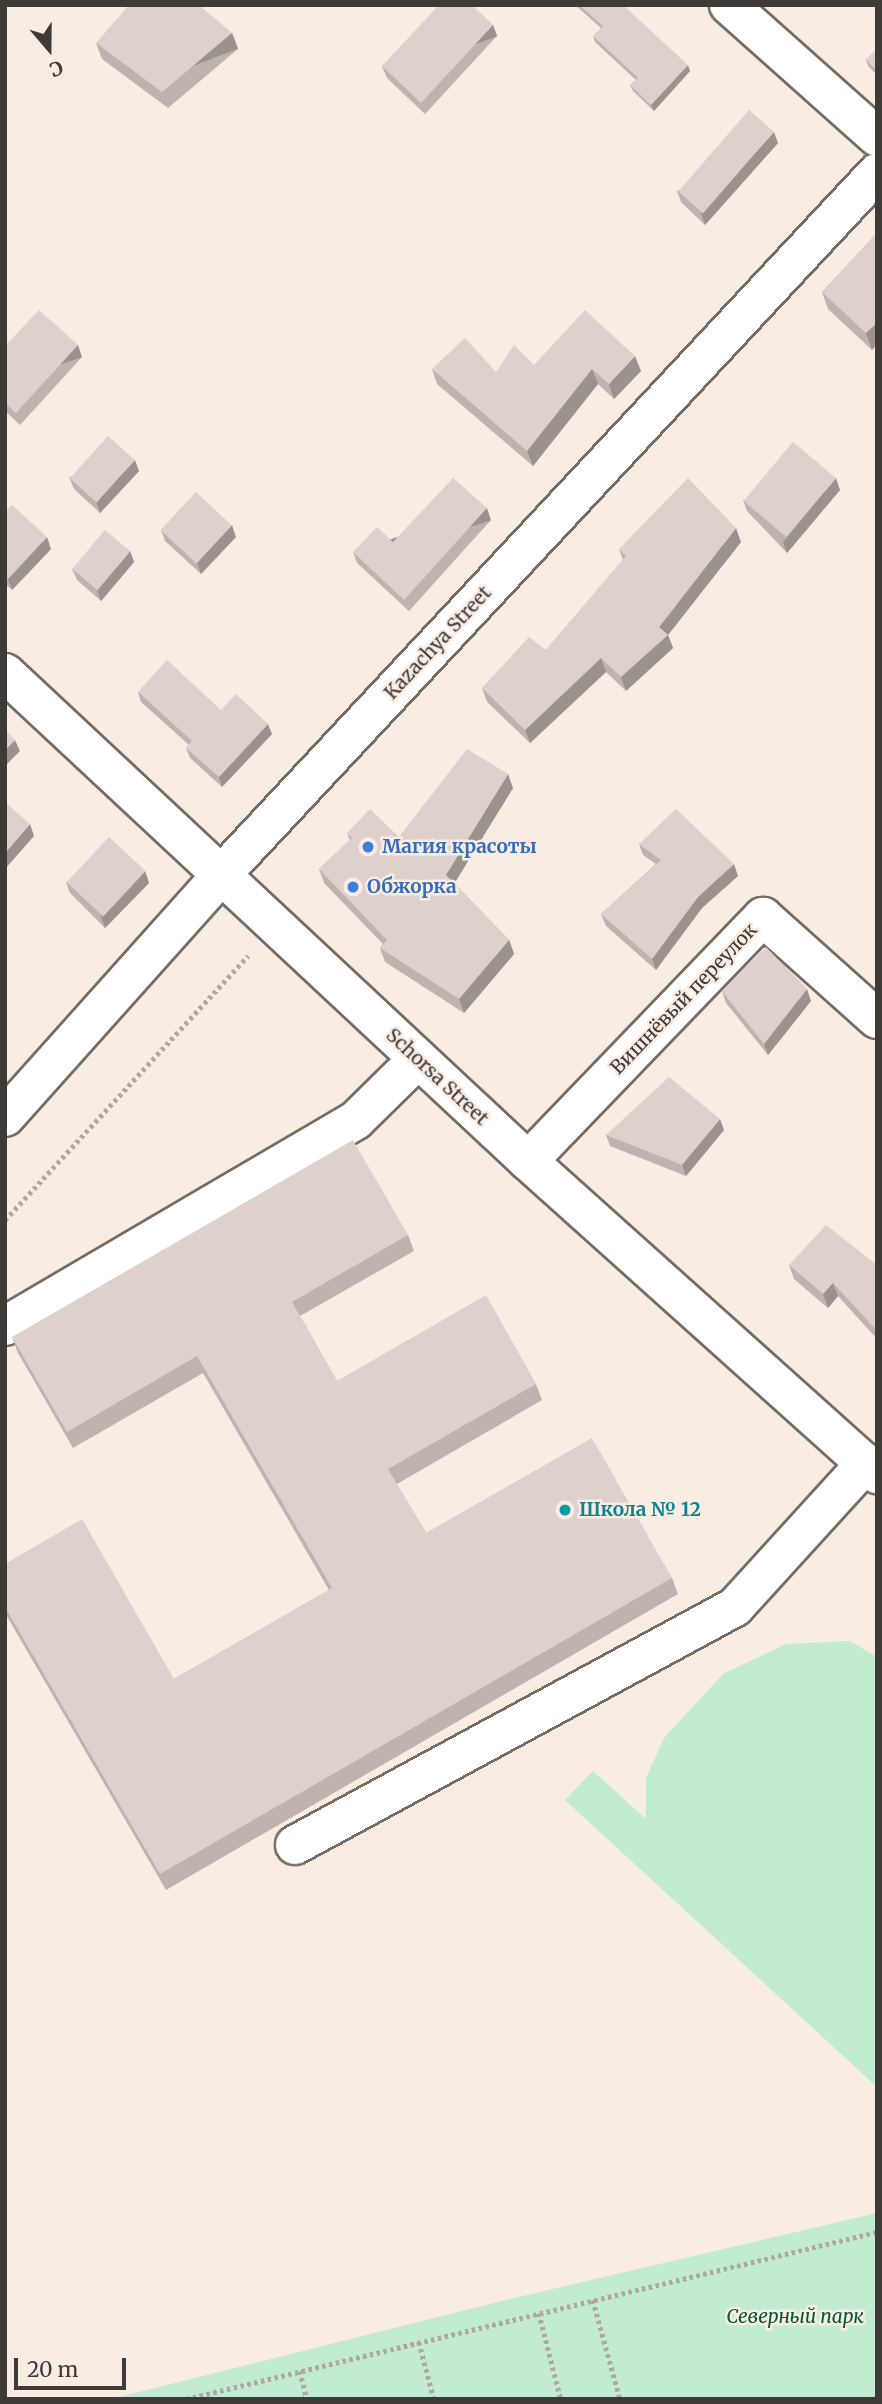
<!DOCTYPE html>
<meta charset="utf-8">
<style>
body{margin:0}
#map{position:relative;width:882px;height:2404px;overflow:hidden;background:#f8ece3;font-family:Merriweather,serif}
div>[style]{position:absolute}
.green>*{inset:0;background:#c1ecd2}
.path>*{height:4.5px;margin-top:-2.25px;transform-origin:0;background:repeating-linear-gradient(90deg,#b0a7a0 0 3.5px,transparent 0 7px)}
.roads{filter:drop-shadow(2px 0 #756c64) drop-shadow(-2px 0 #756c64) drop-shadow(0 2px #756c64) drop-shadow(0 -2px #756c64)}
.minor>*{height:38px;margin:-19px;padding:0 19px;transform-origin:19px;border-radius:19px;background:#fff}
.wall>*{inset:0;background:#bfb3af}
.shaded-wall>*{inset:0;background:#9b928e;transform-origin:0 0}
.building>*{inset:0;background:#ded0cb;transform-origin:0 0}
.dots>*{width:19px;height:19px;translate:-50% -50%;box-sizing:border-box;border:4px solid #f8ece3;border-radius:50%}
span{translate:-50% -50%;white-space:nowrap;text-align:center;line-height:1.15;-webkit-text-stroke:5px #f8ece3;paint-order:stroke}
.street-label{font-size:19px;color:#3e3a36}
.shop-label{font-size:19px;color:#366cbe;font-weight:700}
.left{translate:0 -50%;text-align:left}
.culture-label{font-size:19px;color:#0d838f;font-weight:700}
.park-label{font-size:19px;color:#035736;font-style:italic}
.frame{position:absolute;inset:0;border:7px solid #3e3a36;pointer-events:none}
.north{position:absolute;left:14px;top:14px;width:70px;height:70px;-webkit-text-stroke:5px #f8ece3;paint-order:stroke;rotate:160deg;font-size:19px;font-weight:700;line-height:28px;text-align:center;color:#3e3a36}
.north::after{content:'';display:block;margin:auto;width:24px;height:32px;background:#3e3a36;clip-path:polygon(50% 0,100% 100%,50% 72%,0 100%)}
.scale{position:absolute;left:14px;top:2358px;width:112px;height:32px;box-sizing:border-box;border:4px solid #3e3a36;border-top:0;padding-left:9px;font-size:21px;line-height:24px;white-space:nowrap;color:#3e3a36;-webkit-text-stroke:5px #f8ece3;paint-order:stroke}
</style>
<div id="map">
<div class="green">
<div style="clip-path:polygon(850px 1641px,877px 1657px,877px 2087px,565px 1800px,593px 1771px,646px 1819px,646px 1778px,664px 1738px,723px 1674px,786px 1644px)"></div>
<div style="clip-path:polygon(877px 2213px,877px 2399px,111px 2399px,510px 2299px)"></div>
</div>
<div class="path">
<div style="left:5px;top:1220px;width:359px;rotate:-47.4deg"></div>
<div style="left:593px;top:2300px;width:103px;rotate:74.7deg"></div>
<div style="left:539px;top:2313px;width:89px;rotate:75.7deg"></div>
<div style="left:419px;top:2342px;width:59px;rotate:75.3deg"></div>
<div style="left:300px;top:2371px;width:29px;rotate:76deg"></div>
<div style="left:186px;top:2399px;width:711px;rotate:-13.59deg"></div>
</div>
<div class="roads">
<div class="minor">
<div style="left:729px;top:5px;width:198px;rotate:41.7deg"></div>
<div style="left:5px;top:673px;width:715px;rotate:43.02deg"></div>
<div style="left:528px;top:1161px;width:469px;rotate:41.9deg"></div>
<div style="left:5px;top:1117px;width:324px;rotate:-48.2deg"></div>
<div style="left:221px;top:875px;width:961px;rotate:-46.94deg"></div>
<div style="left:528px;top:1161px;width:339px;rotate:-46.1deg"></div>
<div style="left:763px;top:917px;width:153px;rotate:41.8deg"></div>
<div style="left:5px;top:1326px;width:407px;rotate:-30.4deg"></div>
<div style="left:356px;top:1120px;width:87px;rotate:-44.5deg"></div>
<div style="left:295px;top:1845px;width:500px;rotate:-28.41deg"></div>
<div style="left:735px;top:1607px;width:195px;rotate:-47.7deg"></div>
</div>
</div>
<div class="wall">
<div style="clip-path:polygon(575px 5px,623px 5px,690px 71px,654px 111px,633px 91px,630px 85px,636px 80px,595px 42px,593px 36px,601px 28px)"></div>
<div style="clip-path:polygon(493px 25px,497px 36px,425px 114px,387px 78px,382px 66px)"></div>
<div style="clip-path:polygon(232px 33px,238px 49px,168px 108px,102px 59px,96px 43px)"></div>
<div style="clip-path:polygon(877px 49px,877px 75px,868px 66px,866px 60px)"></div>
<div style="clip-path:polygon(778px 143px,705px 225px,681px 202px,677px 191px)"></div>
<div style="clip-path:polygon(877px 233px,877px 344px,872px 350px,828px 309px,822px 292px)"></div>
<div style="clip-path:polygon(5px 346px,82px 357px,20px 425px,5px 411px)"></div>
<div style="clip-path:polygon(534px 365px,641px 371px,614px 399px,598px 384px,533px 466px,437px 384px,432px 369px,496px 372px)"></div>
<div style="clip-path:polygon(139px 471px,100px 513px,74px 489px,69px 477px)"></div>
<div style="clip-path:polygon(840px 490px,787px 553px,747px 511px,743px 500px)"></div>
<div style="clip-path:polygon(5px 512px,51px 549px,12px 590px,5px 584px)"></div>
<div style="clip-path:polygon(491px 520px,409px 611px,357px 563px,353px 552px)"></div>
<div style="clip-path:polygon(161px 530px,236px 537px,201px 574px,165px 541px)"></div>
<div style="clip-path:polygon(741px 542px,668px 635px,673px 648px,626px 691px,606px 672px,530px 743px,487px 702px,482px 688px,546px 650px,623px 560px,619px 549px)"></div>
<div style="clip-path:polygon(130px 551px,134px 562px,101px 601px,77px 580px,72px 569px)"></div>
<div style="clip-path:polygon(138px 692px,221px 710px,272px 734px,222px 787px,190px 758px,186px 748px,189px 745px,141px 702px)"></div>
<div style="clip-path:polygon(513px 788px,454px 883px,509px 940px,514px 954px,464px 1013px,385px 962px,380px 948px,383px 944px,324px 883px,319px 869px,350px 840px,347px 833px,399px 837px)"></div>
<div style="clip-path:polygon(639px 844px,738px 876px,702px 908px,656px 970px,606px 926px,601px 914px,656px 864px,643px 855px)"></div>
<div style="clip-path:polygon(145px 871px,149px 883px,105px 928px,70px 893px,66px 882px)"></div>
<div style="clip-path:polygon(722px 991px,811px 1001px,768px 1055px,726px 1003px)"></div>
<div style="clip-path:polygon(724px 1130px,686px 1176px,610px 1146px,606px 1135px)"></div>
<div style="clip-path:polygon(408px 1235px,414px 1251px,300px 1316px,337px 1381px,536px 1384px,542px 1400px,397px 1484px,426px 1533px,672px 1578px,678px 1594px,166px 1890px,5px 1613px,5px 1564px,174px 1679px,329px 1590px,203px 1373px,73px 1448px,18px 1353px,12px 1337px)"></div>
<div style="clip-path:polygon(789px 1265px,877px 1265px,877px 1339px,838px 1296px,828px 1308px,794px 1279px)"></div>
</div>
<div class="shaded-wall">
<div style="left:493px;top:25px;width:12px;height:106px;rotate:70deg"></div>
<div style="left:232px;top:33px;width:17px;height:92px;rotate:69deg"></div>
<div style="clip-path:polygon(688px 65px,690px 71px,654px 111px,651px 105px)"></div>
<div style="clip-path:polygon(774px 132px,778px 143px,705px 225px,701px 213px)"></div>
<div style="clip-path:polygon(877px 323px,877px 344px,872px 350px,866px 333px)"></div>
<div style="left:78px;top:345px;width:13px;height:92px;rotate:72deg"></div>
<div style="clip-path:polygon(635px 356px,641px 371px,614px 399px,609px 384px)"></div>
<div style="clip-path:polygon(592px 369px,598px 384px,533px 466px,527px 451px)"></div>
<div style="clip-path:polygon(135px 460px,139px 471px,100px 513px,96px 502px)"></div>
<div style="clip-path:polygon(836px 478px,840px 490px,787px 553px,783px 542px)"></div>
<div style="left:487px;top:508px;width:13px;height:124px;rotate:72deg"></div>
<div style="clip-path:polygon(232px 525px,236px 537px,201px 574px,197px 563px)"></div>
<div style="clip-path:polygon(736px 528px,741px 542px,668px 635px,673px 648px,626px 691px,621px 677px)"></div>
<div style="clip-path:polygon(47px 537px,51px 549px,12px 590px,8px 579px)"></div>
<div style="clip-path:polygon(130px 551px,134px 562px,101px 601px,97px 590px)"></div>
<div style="clip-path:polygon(601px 658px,606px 672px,530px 743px,525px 730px)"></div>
<div style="clip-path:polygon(268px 724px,272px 734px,222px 787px,219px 777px)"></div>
<div style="clip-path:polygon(15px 740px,20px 751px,5px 766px,5px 750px)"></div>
<div style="clip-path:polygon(508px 774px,513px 788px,451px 889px,446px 875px)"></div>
<div style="clip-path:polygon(30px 824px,34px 836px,5px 869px,5px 853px)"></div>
<div style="clip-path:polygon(734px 864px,738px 876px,702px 908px,656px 970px,652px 959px,698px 897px)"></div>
<div style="clip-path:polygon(145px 871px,149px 883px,105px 928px,101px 916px)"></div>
<div style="clip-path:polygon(509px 940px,514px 954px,464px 1013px,459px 999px)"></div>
<div style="clip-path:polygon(807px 989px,811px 1001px,768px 1055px,764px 1044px)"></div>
<div style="clip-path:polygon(720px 1119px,724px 1130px,686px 1176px,682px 1165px)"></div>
<div style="clip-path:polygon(833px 1283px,838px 1296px,828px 1308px,823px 1294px)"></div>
</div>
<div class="building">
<div style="clip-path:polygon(129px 5px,199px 5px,232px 33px,162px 92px,96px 43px)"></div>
<div style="clip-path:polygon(439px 5px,472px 5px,493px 25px,421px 103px,382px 66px)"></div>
<div style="clip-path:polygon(579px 5px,623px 5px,688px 65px,651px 105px,630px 85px,638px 78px,593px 36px,603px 26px)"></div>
<div style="clip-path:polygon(877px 49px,877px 71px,866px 60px)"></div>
<div style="left:749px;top:110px;width:33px;height:108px;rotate:41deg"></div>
<div style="clip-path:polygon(877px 233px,877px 323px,866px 333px,822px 292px)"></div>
<div style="clip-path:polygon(39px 310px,78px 345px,16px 413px,5px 403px,5px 346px)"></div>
<div style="clip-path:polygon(585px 310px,635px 356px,609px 384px,592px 369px,527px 451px,432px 369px,465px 338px,496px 372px,514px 345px,534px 365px)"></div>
<div style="left:108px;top:436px;width:36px;height:57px;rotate:42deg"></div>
<div style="left:793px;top:442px;width:56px;height:77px;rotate:40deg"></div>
<div style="clip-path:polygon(453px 478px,487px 508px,404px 600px,353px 552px,377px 527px,393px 542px)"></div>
<div style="clip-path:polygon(688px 478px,736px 528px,659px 627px,668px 635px,621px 677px,601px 658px,525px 730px,482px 688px,529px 637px,546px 650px,626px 556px,619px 549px)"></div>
<div style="left:196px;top:492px;width:49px;height:52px;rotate:43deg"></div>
<div style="clip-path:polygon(12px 505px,47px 537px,8px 579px,5px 576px,5px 512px)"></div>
<div style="left:105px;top:530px;width:33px;height:51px;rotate:40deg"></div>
<div style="clip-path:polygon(167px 660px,221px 710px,236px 694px,268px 724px,219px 777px,186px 748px,192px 741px,138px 692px)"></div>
<div style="clip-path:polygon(5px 730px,15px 740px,5px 750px)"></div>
<div style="clip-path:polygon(467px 749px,508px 774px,446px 875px,509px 940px,459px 999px,380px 948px,387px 940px,319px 869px,352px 838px,347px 833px,370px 809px,399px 837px)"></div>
<div style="clip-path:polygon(5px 802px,30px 824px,5px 853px)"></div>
<div style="clip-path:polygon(676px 809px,734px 864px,698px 897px,652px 959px,601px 914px,661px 860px,639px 844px)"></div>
<div style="left:109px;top:837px;width:50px;height:62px;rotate:43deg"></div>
<div style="clip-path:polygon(766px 947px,807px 989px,764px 1044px,722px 991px)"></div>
<div style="clip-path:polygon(669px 1077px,720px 1119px,682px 1165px,606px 1135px)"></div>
<div style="clip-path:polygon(353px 1140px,408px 1235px,292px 1302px,337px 1381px,486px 1295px,536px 1384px,388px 1469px,426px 1533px,592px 1438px,672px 1578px,160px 1874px,5px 1607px,5px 1564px,82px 1519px,174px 1679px,332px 1588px,197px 1356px,67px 1432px,12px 1337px)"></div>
<div style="clip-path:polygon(826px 1225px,877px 1265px,877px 1331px,833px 1283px,823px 1294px,789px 1265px)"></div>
</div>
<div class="dots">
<div style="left:368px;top:847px;background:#3f7fe0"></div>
<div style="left:353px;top:887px;background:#3f7fe0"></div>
<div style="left:565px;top:1510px;background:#0f9aa8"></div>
</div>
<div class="street-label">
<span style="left:438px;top:643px;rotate:-47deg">Kazachya Street</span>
<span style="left:684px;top:999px;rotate:-46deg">Вишнёвый переулок</span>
<span style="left:437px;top:1077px;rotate:43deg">Schorsa Street</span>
</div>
<div class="shop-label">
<span class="left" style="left:382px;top:847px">Магия красоты</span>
<span class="left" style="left:367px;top:887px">Обжорка</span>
</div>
<div class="culture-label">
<span class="left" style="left:579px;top:1510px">Школа № 12</span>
</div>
<div class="park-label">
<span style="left:795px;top:2317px">Северный парк</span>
</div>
<div class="frame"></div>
<div class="north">С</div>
<div class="scale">20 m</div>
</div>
